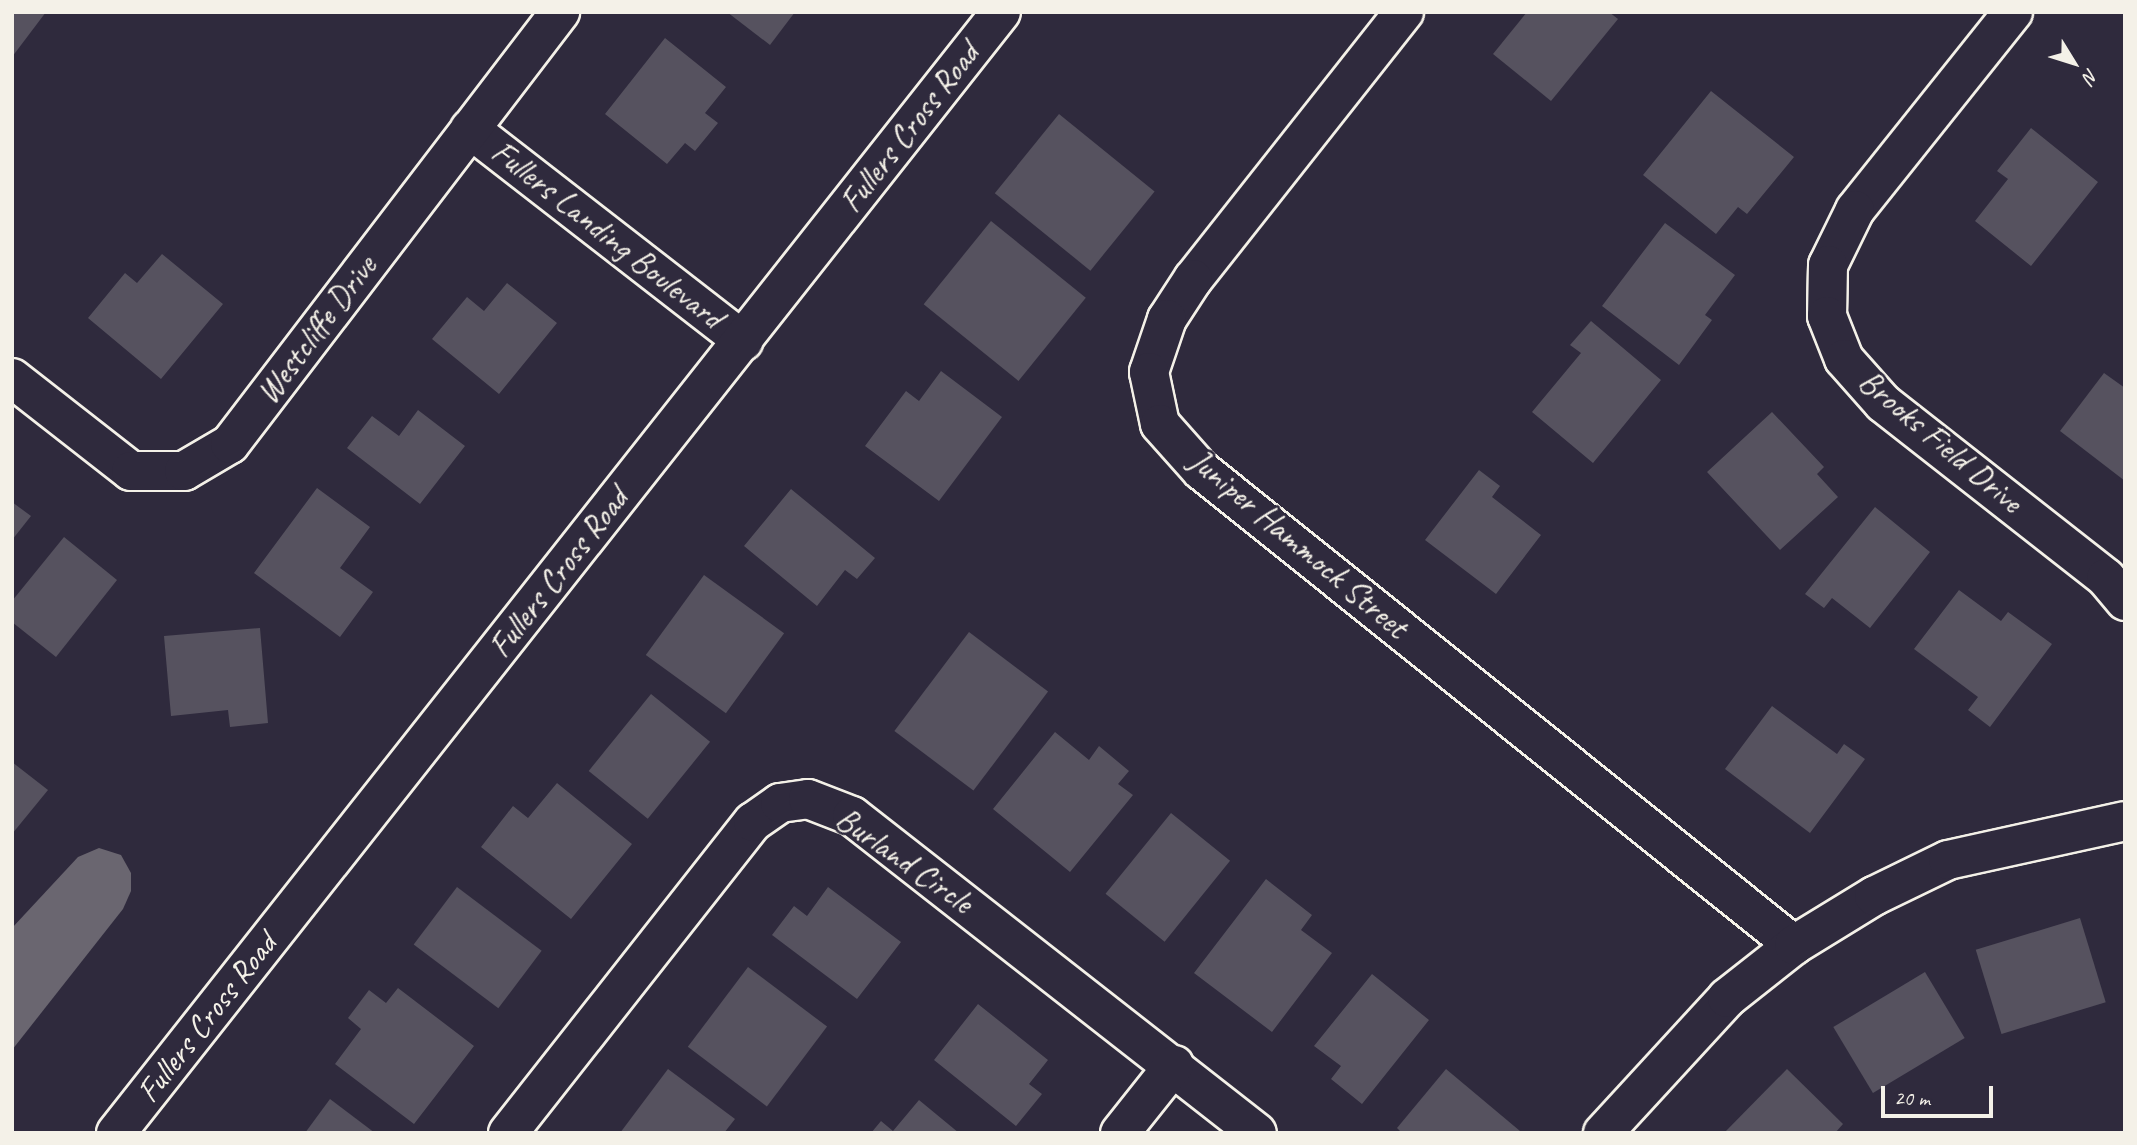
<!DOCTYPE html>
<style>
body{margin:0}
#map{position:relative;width:2137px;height:1145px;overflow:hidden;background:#2f2a3d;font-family:Caveat,sans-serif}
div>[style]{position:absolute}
.water>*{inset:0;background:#6a6670}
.building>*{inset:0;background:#56525f;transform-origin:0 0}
.roads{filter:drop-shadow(2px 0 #f4f1e8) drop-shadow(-2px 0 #f4f1e8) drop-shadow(0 2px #f4f1e8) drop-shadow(0 -2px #f4f1e8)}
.minor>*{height:38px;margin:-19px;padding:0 19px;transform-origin:19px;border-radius:19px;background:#2f2a3d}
span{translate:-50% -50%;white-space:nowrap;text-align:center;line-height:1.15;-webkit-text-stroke:5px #2f2a3d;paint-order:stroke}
.street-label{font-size:33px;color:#f4f1e8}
.frame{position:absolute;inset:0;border:14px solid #f4f1e8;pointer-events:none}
.north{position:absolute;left:2039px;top:28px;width:70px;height:70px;-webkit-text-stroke:5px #2f2a3d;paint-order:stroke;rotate:128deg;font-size:19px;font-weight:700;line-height:28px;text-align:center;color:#f4f1e8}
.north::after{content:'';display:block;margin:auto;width:24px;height:32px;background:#f4f1e8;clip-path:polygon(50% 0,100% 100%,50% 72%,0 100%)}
.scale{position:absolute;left:1881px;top:1086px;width:112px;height:32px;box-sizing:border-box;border:4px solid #f4f1e8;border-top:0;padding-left:9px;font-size:21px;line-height:24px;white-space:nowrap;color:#f4f1e8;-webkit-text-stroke:5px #2f2a3d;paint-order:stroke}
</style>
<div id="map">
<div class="water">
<div style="clip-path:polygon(99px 848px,121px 855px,131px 873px,131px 891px,123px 909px,12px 1050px,12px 928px,78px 857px)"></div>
</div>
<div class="building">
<div style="clip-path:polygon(12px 12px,46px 12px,12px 57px)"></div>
<div style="clip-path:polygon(727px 12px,795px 12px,770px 45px)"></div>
<div style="clip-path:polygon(1527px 12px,1609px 12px,1618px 19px,1551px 101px,1493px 54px)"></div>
<div style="clip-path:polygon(665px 38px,726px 87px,705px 113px,718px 123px,695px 151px,685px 143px,667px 164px,605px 114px)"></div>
<div style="clip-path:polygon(1711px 91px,1794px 157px,1747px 214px,1738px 207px,1716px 234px,1643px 175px)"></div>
<div style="left:1059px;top:114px;width:123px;height:102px;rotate:39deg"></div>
<div style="clip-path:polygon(2031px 128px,2098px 182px,2031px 266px,1975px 221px,2008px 179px,1997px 171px)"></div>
<div style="left:991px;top:221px;width:122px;height:107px;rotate:39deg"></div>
<div style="clip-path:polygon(1665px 223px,1735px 275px,1705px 315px,1712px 320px,1679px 365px,1602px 306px)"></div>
<div style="clip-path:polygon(162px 254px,223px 304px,161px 379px,88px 318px,125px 273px,137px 283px)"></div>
<div style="clip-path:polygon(507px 283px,557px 323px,499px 394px,432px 339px,467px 297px,484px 311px)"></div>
<div style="clip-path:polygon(1591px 321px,1661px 380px,1593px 463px,1532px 412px,1581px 353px,1570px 345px)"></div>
<div style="clip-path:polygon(941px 371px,1002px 417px,939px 501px,865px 446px,906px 391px,919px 401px)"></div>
<div style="clip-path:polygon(2104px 373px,2125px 388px,2125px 481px,2060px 431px)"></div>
<div style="clip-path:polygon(418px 410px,465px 446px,420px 504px,347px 448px,372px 416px,399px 436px)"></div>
<div style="clip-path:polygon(1772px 412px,1824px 467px,1817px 474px,1838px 497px,1780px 550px,1707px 472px)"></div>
<div style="clip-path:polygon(1479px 470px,1500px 486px,1492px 497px,1541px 535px,1496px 594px,1425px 540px)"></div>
<div style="clip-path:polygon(317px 488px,370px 527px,340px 568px,373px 592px,340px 637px,254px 573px)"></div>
<div style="clip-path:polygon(791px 489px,875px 558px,857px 579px,845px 570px,817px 606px,744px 546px)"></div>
<div style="clip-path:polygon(12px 502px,31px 516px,12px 540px)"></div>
<div style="clip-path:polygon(1875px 507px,1930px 552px,1870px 628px,1832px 598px,1824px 608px,1805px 594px)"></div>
<div style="clip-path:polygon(64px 537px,117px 580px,56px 657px,12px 622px,12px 601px)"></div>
<div style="left:704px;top:575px;width:99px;height:99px;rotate:36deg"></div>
<div style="clip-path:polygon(1959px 590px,2001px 621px,2008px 612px,2052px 644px,1990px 727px,1968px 710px,1978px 697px,1914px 649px)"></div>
<div style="clip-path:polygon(260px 628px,268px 723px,230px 727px,228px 710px,171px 716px,164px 636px)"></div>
<div style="left:969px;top:632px;width:99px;height:124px;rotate:37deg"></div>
<div style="left:651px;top:694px;width:76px;height:99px;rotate:39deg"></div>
<div style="clip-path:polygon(1772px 706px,1837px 754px,1844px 744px,1865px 759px,1810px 833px,1725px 769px)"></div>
<div style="clip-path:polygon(1055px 732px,1089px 760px,1099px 746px,1129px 771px,1118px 784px,1133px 795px,1070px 872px,993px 809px)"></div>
<div style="clip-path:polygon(12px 762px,48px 790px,12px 834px)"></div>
<div style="clip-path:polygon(557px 783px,632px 844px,571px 919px,481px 847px,513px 806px,528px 818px)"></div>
<div style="left:1171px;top:813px;width:76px;height:104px;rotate:39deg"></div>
<div style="clip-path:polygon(1266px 879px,1312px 915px,1301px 930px,1332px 953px,1272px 1032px,1194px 973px)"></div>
<div style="left:457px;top:887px;width:106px;height:72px;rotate:37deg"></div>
<div style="clip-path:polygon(828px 887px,901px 942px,857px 999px,772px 935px,794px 906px,807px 916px)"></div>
<div style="left:2080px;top:918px;width:88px;height:109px;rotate:73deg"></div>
<div style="left:748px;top:967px;width:99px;height:100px;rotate:37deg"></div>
<div style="left:1925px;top:972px;width:77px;height:107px;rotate:59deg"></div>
<div style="clip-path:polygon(1372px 974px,1429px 1020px,1362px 1104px,1331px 1079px,1341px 1066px,1314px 1046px)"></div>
<div style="clip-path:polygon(398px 988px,474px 1046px,414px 1124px,335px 1064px,361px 1029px,348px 1018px,369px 990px,386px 1003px)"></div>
<div style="clip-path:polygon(978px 1004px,1048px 1060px,1029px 1084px,1042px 1094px,1016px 1126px,934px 1060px)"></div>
<div style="clip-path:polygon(668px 1069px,735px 1119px,724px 1133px,620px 1133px)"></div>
<div style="clip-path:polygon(1446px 1069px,1520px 1131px,1518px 1133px,1402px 1133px,1397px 1128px)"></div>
<div style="clip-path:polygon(1787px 1069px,1843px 1124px,1835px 1133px,1724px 1133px)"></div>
<div style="clip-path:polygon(330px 1099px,375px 1133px,305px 1133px)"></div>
<div style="clip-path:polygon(919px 1100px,959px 1133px,871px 1133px,881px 1121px,893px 1131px)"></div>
</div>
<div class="roads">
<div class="minor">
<div style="left:1404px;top:12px;width:340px;rotate:128.3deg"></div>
<div style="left:1193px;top:279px;width:48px;rotate:123deg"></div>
<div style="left:1167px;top:319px;width:56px;rotate:108.8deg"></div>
<div style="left:1149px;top:372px;width:53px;rotate:78.1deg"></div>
<div style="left:1160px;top:424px;width:62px;rotate:48.3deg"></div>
<div style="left:1201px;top:470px;width:760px;rotate:38.7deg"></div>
<div style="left:2013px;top:12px;width:253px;rotate:128.6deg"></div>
<div style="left:1855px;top:210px;width:61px;rotate:116.1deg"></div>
<div style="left:1828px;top:265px;width:51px;rotate:91.1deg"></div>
<div style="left:1827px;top:316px;width:46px;rotate:68.4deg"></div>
<div style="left:1844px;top:359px;width:59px;rotate:48.4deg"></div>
<div style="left:1883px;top:403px;width:283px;rotate:38.1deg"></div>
<div style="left:2106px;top:578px;width:30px;rotate:50deg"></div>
<div style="left:470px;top:129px;width:346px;rotate:37.8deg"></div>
<div style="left:12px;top:378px;width:151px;rotate:38deg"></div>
<div style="left:131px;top:471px;width:53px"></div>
<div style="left:184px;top:471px;width:53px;rotate:-30.4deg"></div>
<div style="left:230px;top:444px;width:544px;rotate:-52.62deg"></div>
<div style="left:116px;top:1133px;width:1428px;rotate:-51.71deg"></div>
<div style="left:508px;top:1133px;width:396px;rotate:-51.8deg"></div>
<div style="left:753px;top:822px;width:33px;rotate:-35deg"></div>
<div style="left:780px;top:803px;width:28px;rotate:-8deg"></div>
<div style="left:808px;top:799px;width:47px;rotate:21.1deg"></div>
<div style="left:852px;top:816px;width:514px;rotate:38.05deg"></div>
<div style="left:1120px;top:1133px;width:87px;rotate:-51.5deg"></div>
<div style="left:1603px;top:1133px;width:183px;rotate:-47.4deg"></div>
<div style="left:1727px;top:998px;width:85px;rotate:-38.3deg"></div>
<div style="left:1794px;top:945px;width:94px;rotate:-31.5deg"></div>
<div style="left:1874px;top:896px;width:82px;rotate:-25.9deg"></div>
<div style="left:1948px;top:860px;width:181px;rotate:-12.4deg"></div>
</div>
</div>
<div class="street-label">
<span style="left:910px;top:128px;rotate:-52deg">Fullers Cross Road</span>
<span style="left:607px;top:235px;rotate:38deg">Fullers Landing Boulevard</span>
<span style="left:317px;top:330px;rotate:-53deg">Westcliffe Drive</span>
<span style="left:1940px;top:442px;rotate:40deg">Brooks Field Drive</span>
<span style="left:1298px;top:544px;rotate:40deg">Juniper Hammock Street</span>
<span style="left:559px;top:573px;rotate:-52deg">Fullers Cross Road</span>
<span style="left:904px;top:861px;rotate:35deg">Burland Circle</span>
<span style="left:207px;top:1018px;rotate:-52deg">Fullers Cross Road</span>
</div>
<div class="frame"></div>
<div class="north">N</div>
<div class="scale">20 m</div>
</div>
